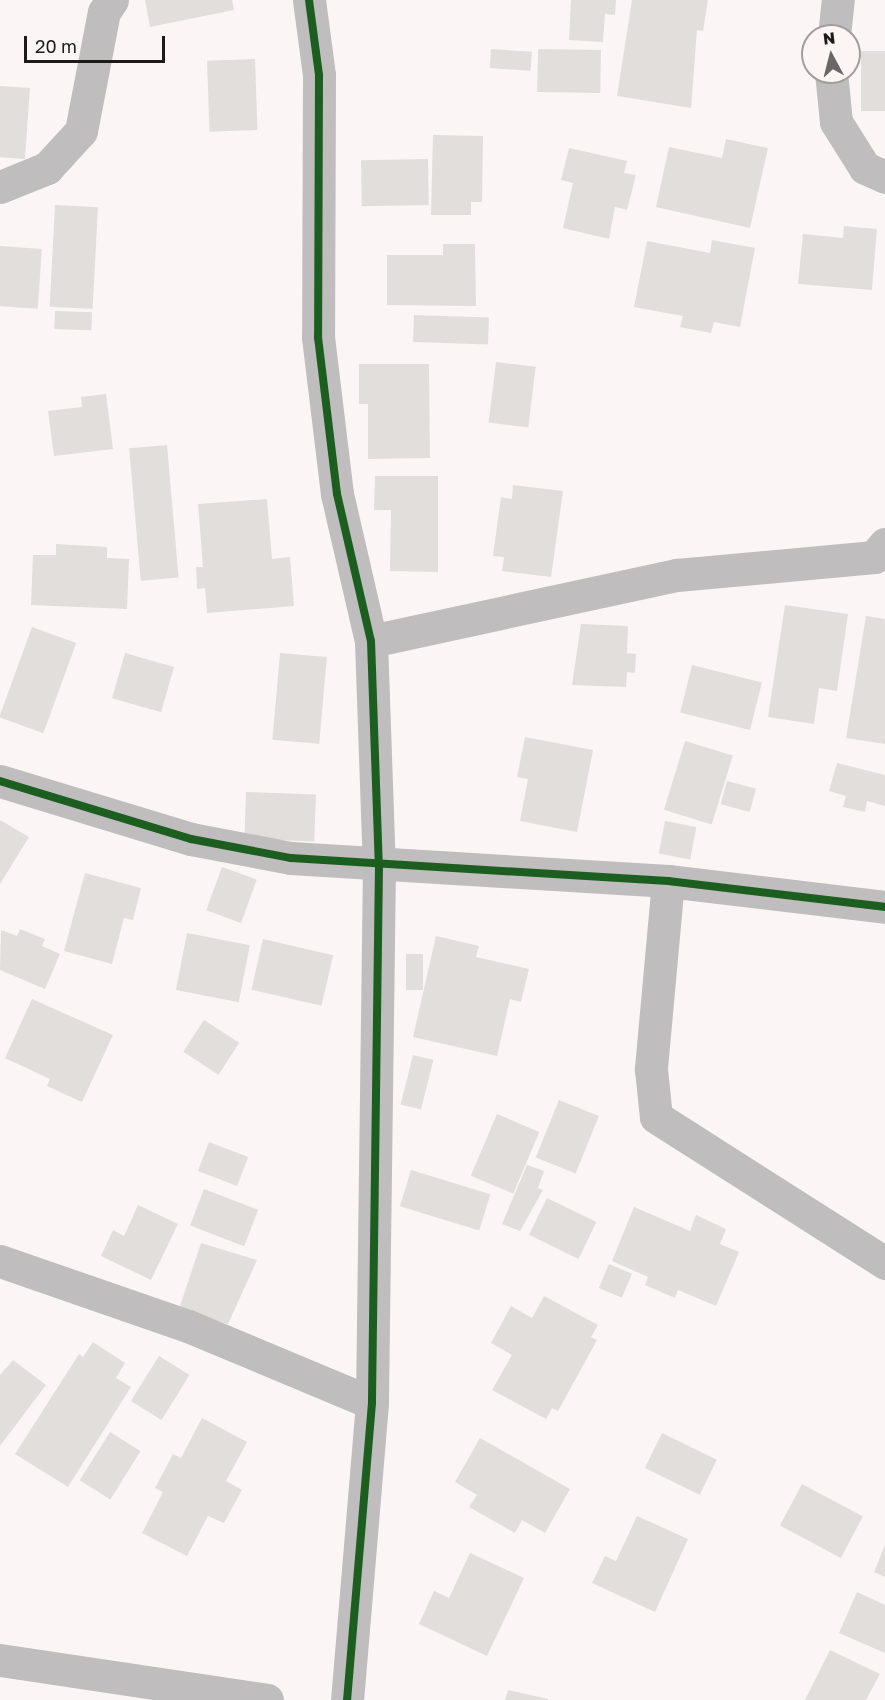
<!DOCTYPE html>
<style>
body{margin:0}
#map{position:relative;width:885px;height:1700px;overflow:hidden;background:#fbf6f5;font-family:"Golos Text",sans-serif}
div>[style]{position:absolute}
.building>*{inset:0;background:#e1dedc;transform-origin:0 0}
.minor>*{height:33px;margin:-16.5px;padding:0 16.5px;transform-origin:16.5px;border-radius:16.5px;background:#bfbdbd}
.cycleway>*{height:8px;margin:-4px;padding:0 4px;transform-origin:4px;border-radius:4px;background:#1b5e20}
span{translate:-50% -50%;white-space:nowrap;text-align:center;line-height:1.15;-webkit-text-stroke:5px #fdf5f3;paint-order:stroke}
.north{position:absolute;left:801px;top:24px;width:60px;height:60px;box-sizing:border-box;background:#fdf5f3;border:2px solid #a39d9c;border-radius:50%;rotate:353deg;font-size:16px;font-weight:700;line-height:24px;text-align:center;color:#1d1a1a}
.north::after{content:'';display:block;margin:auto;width:21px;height:27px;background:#6b6767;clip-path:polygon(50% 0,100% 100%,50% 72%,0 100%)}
.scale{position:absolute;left:24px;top:36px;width:141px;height:27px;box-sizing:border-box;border:3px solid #1d1a1a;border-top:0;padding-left:8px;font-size:18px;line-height:21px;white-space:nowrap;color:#1d1a1a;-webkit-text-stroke:4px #fdf5f3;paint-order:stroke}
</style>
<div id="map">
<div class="building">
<div style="clip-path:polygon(145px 0,232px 0,234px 10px,150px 27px)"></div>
<div style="clip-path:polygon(571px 0,616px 0,615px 15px,605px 14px,603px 42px,569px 40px)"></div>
<div style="clip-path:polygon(632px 0,708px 0,703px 31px,697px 30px,691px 108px,617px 96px)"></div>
<div style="left:491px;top:49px;width:41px;height:19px;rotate:4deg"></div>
<div style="left:538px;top:49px;width:63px;height:43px;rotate:1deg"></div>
<div style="left:861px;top:51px;width:24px;height:60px"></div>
<div style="left:255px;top:59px;width:71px;height:48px;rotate:88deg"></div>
<div style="left:0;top:86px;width:30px;height:71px;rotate:4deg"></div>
<div style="clip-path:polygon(433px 135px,483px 136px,482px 202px,471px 202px,471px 215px,431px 215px)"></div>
<div style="clip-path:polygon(726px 139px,768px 148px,750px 228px,656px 207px,669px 147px,722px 158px)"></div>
<div style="clip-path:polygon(569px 148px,627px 161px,624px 173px,636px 175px,627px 210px,615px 207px,609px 239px,563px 228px,573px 183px,561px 180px)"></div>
<div style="left:428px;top:159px;width:46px;height:67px;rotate:89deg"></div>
<div style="left:55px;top:205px;width:43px;height:102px;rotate:3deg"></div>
<div style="clip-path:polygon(844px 226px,877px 229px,872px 290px,798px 284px,803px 234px,843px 238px)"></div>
<div style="clip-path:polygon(712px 240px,755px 248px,740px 327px,714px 322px,711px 333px,680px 327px,683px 316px,634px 307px,647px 241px,710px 253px)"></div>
<div style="clip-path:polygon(443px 244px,475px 244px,476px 306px,387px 305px,387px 255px,443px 255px)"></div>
<div style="left:0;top:246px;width:42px;height:60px;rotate:4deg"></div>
<div style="left:55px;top:311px;width:37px;height:18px;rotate:2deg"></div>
<div style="left:414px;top:315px;width:75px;height:27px;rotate:2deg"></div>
<div style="left:496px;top:362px;width:40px;height:61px;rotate:7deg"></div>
<div style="clip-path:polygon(359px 364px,429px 364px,430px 458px,368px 459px,368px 404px,359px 404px)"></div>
<div style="clip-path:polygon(106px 394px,113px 449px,54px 456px,48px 411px,82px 407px,81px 397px)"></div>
<div style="left:167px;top:445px;width:133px;height:38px;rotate:85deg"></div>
<div style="clip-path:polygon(375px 476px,438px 476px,438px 572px,390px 571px,391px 510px,374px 510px)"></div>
<div style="clip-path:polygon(513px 485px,563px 491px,551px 577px,502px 571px,504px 557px,493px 556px,501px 497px,512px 499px)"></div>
<div style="clip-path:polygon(267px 499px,272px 559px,290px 557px,294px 606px,207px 613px,205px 588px,197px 589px,196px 567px,203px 567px,198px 504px)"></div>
<div style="clip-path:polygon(56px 544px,107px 547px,107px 558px,129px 559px,127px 609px,31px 605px,33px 555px,56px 555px)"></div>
<div style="clip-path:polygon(785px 605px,848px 614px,837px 691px,819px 688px,814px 724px,768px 717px)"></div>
<div style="clip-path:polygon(866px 616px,885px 619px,885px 744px,846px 738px)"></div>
<div style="clip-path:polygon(581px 624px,628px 626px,627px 653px,636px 654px,635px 673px,627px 672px,626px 687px,572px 685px)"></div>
<div style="left:32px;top:627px;width:47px;height:96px;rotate:20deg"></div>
<div style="left:125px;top:653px;width:51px;height:47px;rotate:16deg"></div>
<div style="left:280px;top:653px;width:47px;height:87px;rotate:5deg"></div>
<div style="left:692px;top:665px;width:72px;height:49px;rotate:14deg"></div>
<div style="clip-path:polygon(525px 737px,593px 750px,577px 832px,520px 821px,528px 779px,517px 777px)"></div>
<div style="left:685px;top:741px;width:50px;height:72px;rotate:17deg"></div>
<div style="clip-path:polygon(837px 763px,885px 775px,885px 806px,867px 801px,865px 812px,843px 807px,846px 796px,829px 791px)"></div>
<div style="left:727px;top:781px;width:30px;height:24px;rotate:15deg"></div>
<div style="left:246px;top:792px;width:70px;height:47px;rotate:2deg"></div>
<div style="clip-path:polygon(0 820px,29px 837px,0 884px)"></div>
<div style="left:665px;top:821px;width:32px;height:33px;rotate:11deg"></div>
<div style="left:222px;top:867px;width:37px;height:46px;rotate:20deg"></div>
<div style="clip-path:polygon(85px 873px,141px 888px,133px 920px,124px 918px,112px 964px,64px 951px)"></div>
<div style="clip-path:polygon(20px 929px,45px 939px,42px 946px,60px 954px,45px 989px,0 970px,1px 930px,17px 936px)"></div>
<div style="left:187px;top:933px;width:64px;height:58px;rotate:11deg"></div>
<div style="clip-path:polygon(436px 936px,479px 946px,476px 957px,529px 969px,521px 1002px,510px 999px,497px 1056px,413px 1037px)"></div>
<div style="left:263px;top:939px;width:72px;height:52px;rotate:13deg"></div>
<div style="left:406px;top:954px;width:17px;height:36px"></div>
<div style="clip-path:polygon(32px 999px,113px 1035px,82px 1102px,47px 1086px,50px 1079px,5px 1058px)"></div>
<div style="left:204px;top:1020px;width:42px;height:38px;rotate:33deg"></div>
<div style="left:413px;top:1055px;width:21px;height:51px;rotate:14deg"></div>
<div style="left:559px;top:1100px;width:43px;height:62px;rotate:22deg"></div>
<div style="left:497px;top:1114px;width:46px;height:67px;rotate:23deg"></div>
<div style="left:209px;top:1142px;width:42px;height:31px;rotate:21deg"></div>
<div style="clip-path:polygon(527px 1165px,544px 1171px,538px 1188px,543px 1190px,520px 1231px,502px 1224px)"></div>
<div style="left:411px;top:1170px;width:83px;height:38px;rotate:17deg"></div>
<div style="left:204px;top:1189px;width:58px;height:39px;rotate:21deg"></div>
<div style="left:547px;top:1198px;width:55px;height:41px;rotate:26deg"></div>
<div style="clip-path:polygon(138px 1205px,178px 1224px,151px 1280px,101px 1256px,113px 1230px,124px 1236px)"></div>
<div style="clip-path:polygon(634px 1207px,690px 1231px,696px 1215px,726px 1229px,720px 1244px,739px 1252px,716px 1306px,678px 1290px,675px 1298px,645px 1285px,648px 1277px,612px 1261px)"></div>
<div style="clip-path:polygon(201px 1243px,257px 1260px,228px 1324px,179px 1309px)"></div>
<div style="left:609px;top:1264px;width:25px;height:26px;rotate:23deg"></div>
<div style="clip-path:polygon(544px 1296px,598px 1325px,591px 1337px,597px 1340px,558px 1411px,552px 1408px,546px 1419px,492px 1390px,512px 1355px,491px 1343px,511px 1306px,532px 1318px)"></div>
<div style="clip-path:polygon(93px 1342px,125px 1363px,116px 1378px,131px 1387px,68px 1487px,15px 1454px,79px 1354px,83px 1357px)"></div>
<div style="left:159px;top:1356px;width:36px;height:53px;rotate:32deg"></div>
<div style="clip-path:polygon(13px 1360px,46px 1385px,0 1446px,0 1375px)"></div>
<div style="clip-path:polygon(202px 1418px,247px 1442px,226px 1481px,242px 1490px,224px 1523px,208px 1516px,187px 1556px,142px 1533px,163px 1492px,155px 1488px,173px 1454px,181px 1458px)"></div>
<div style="left:110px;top:1432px;width:36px;height:57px;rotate:32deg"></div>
<div style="left:662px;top:1433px;width:61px;height:39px;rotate:26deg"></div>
<div style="clip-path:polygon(480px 1438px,570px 1489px,545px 1533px,522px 1520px,515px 1533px,469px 1507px,477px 1495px,455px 1482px)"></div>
<div style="left:802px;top:1484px;width:69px;height:47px;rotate:28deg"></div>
<div style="clip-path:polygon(637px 1516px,688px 1539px,655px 1612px,592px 1583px,605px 1556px,616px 1561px)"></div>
<div style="clip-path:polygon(885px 1545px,885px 1577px,874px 1572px)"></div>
<div style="clip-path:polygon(470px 1553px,524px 1578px,487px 1656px,419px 1624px,434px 1591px,449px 1598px)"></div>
<div style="clip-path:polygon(857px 1592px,885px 1605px,885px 1653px,839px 1633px)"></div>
<div style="clip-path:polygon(830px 1650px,880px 1674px,866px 1700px,805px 1700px)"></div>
<div style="clip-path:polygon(508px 1690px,548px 1699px,548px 1700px,505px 1700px)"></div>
</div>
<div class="minor">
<div style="left:309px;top:0;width:76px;rotate:82.4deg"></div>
<div style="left:319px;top:75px;width:262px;rotate:90.2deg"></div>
<div style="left:318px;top:337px;width:158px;rotate:83.1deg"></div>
<div style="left:337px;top:494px;width:151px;rotate:77deg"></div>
<div style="left:371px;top:641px;width:224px;rotate:88deg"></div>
<div style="left:379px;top:865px;width:538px;rotate:90.75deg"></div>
<div style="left:372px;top:1403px;width:298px;rotate:94.8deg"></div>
<div style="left:834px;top:36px;width:36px;rotate:-84deg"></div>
<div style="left:831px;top:72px;width:50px;rotate:84.3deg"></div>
<div style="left:836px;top:122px;width:54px;rotate:57.8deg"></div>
<div style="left:865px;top:168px;width:22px;rotate:24deg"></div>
<div style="left:0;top:187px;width:51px;rotate:-22deg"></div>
<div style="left:47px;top:168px;width:50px;rotate:-47.4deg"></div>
<div style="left:81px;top:131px;width:121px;rotate:-79.1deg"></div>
<div style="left:104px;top:12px;width:14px;rotate:-56deg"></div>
<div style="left:371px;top:641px;width:313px;rotate:-12.2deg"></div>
<div style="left:677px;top:575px;width:198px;rotate:-5.2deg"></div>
<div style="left:874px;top:557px;width:17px;rotate:-50deg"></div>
<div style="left:0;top:781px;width:200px;rotate:16.9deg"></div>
<div style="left:191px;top:839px;width:102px;rotate:10.8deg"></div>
<div style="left:291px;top:858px;width:378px;rotate:3.5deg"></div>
<div style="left:668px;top:881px;width:219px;rotate:6.8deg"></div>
<div style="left:668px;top:881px;width:189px;rotate:95.2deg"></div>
<div style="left:651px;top:1069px;width:48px;rotate:84.1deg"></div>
<div style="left:656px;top:1117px;width:272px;rotate:32.5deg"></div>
<div style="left:0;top:1261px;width:199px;rotate:19.1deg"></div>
<div style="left:188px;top:1326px;width:199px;rotate:22.7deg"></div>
<div style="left:0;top:1660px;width:270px;rotate:8.5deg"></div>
</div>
<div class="cycleway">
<div style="left:309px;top:0;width:76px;rotate:82.4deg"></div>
<div style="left:319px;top:75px;width:262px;rotate:90.2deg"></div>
<div style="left:318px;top:337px;width:158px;rotate:83.1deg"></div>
<div style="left:337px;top:494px;width:151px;rotate:77deg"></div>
<div style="left:371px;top:641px;width:224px;rotate:88deg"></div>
<div style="left:379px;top:865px;width:538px;rotate:90.75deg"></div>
<div style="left:372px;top:1403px;width:298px;rotate:94.8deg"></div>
<div style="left:0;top:781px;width:200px;rotate:16.9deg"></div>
<div style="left:191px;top:839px;width:102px;rotate:10.8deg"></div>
<div style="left:291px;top:858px;width:378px;rotate:3.5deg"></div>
<div style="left:668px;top:881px;width:219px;rotate:6.8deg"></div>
</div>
<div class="north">N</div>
<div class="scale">20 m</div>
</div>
